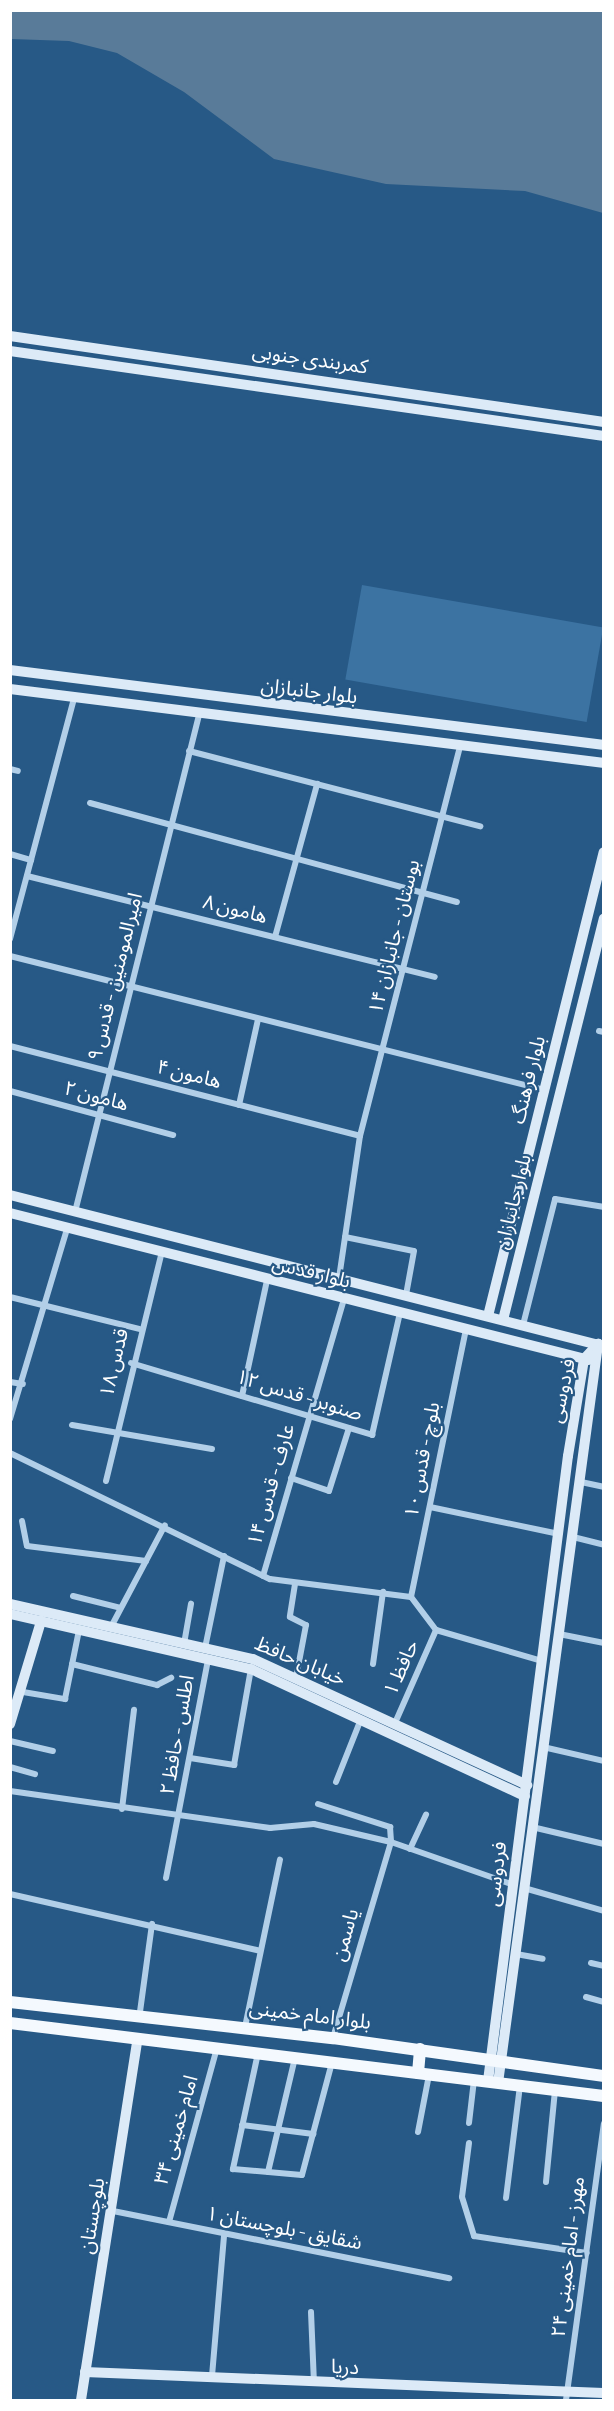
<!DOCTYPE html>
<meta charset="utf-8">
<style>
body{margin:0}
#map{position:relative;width:614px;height:2411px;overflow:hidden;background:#275986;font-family:"Sofia Sans Condensed","Noto Sans Arabic",sans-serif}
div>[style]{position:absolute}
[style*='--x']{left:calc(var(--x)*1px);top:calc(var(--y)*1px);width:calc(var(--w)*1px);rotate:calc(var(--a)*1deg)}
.green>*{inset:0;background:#3c73a2;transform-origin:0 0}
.water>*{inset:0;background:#597b99}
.street>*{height:6px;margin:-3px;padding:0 3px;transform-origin:3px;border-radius:3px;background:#b2cfe8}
.secondary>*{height:10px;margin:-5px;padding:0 5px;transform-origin:5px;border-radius:5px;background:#dceaf7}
.primary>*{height:12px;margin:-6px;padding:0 6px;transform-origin:6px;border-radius:6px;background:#f4f9fe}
span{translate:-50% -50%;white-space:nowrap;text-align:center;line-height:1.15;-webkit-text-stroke:4.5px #275986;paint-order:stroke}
.street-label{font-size:20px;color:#fff}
.frame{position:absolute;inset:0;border:12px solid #fff;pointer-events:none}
</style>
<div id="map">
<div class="green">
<div style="left:362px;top:585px;width:245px;height:96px;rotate:10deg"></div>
</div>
<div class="water">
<div style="clip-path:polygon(11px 10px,603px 11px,603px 213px,525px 191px,386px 184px,274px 159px,184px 92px,117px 53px,69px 41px,11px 39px)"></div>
</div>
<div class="street">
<div style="--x:189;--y:751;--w:301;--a:14.5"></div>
<div style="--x:10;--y:769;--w:8;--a:14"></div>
<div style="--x:90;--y:803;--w:380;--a:15.1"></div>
<div style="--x:10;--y:854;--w:22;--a:16"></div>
<div style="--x:27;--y:876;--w:420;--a:13.9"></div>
<div style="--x:275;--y:937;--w:159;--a:-74.6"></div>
<div style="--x:10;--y:939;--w:249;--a:-75.1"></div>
<div style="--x:10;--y:956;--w:552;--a:14.06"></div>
<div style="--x:599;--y:1031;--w:5;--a:11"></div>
<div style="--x:10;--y:1046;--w:361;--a:14.4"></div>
<div style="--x:10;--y:1091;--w:169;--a:15.1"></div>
<div style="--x:239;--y:1105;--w:88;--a:-77.5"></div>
<div style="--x:75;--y:1212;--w:512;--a:-75.99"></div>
<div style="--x:345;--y:1237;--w:70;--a:11.5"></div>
<div style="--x:414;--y:1251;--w:45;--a:100.3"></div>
<div style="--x:339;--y:1278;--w:144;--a:-81.6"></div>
<div style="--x:360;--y:1136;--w:403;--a:-75.6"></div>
<div style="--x:10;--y:1297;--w:133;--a:13.9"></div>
<div style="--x:523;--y:1325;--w:130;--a:-75.7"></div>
<div style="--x:555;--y:1199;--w:50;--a:9.3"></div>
<div style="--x:131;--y:1363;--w:252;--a:16.6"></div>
<div style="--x:372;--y:1435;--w:125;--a:-77.1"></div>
<div style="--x:10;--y:1382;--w:13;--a:9"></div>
<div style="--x:242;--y:1396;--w:119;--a:-77.8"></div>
<div style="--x:10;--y:1419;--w:198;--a:-73.3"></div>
<div style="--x:72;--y:1425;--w:142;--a:9.7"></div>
<div style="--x:10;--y:1453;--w:289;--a:25.9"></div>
<div style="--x:270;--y:1579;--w:142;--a:7.3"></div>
<div style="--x:291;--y:1478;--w:40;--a:18.9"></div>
<div style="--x:329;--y:1491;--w:66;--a:-72.4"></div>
<div style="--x:106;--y:1481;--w:233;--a:-76.3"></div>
<div style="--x:581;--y:1482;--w:24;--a:12"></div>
<div style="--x:430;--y:1507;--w:132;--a:11.8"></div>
<div style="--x:22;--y:1521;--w:25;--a:79"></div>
<div style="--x:27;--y:1546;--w:120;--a:7.2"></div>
<div style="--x:573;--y:1537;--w:32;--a:14"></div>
<div style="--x:263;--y:1576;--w:289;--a:-73.7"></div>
<div style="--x:295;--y:1584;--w:33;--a:99"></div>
<div style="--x:290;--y:1617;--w:18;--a:27"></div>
<div style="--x:306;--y:1625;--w:54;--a:100.7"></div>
<div style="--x:73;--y:1596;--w:49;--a:14"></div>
<div style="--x:411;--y:1597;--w:274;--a:-78.4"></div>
<div style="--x:111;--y:1627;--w:115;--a:-62.1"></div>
<div style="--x:436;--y:1630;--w:110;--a:16.3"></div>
<div style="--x:559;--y:1634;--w:46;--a:11.3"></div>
<div style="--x:184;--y:1644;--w:41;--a:-80.1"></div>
<div style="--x:205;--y:1648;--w:94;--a:-78.3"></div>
<div style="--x:72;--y:1664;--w:88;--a:13.9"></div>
<div style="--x:157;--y:1685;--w:16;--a:-27"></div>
<div style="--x:373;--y:1664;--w:73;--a:-82.1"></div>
<div style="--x:23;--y:1692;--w:43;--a:9.5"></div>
<div style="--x:65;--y:1699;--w:70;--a:-78.5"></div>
<div style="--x:395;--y:1723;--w:102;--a:-66.2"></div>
<div style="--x:436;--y:1630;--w:41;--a:-127.1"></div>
<div style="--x:10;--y:1741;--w:44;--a:13.1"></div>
<div style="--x:543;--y:1747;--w:63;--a:12.9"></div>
<div style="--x:190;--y:1758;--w:45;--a:9"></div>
<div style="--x:234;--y:1765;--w:97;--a:-80"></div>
<div style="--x:10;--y:1767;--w:26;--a:16"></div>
<div style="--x:336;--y:1782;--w:68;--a:-68.4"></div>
<div style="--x:10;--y:1791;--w:263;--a:8.1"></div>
<div style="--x:270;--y:1828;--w:44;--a:-5.2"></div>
<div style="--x:314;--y:1824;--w:79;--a:13.2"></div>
<div style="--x:391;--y:1842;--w:130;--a:19.3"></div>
<div style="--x:318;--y:1804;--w:76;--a:17.7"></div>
<div style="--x:390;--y:1827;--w:15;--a:86"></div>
<div style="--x:391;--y:1842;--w:204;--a:106.5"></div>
<div style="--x:122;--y:1809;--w:100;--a:-83.1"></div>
<div style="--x:532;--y:1827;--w:74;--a:13.3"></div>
<div style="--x:410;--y:1849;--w:38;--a:-65"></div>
<div style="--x:166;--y:1878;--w:223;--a:-79.1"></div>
<div style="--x:524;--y:1888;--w:83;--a:16"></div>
<div style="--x:10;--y:1894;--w:256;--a:12.8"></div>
<div style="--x:516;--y:1954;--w:27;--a:10"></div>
<div style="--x:591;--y:1963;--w:13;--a:13"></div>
<div style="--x:586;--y:1997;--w:19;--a:16"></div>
<div style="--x:139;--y:2019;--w:96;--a:-82.2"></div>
<div style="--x:245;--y:2027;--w:171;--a:-78.2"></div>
<div style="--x:258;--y:2053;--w:119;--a:102.2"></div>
<div style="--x:233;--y:2169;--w:69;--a:5"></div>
<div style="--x:302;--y:2175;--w:117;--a:-75.1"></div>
<div style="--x:469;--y:2123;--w:43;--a:-83.4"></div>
<div style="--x:242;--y:2125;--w:72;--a:7.2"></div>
<div style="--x:418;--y:2132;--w:58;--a:-79.1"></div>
<div style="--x:469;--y:2143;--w:54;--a:97.4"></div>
<div style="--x:462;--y:2197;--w:41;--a:72.9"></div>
<div style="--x:474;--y:2236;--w:114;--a:8.6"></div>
<div style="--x:268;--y:2172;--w:117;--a:-76.7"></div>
<div style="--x:546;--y:2182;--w:92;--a:-84.4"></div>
<div style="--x:506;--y:2198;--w:114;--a:-82.9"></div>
<div style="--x:113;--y:2211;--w:343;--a:11.3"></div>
<div style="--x:169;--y:2222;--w:180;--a:-74.6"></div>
<div style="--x:311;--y:2312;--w:71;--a:87.6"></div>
<div style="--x:212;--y:2376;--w:142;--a:-85.1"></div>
<div style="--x:566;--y:2400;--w:279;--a:-82.2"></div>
</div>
<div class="secondary">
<div style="--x:10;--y:336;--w:600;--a:8.24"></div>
<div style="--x:10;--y:351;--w:600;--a:8.14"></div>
<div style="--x:10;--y:670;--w:599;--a:7.2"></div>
<div style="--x:10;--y:689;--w:599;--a:7.1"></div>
<div style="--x:10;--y:1195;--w:612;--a:14.29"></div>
<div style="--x:10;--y:1213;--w:597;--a:14.25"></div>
<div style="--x:488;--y:1316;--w:478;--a:-76"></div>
<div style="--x:503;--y:1320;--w:414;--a:-75.9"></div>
<div style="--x:10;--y:1604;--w:249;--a:12.8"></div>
<div style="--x:253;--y:1659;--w:302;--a:24.7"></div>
<div style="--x:10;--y:1614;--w:247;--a:12.9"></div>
<div style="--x:251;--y:1669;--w:302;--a:24.9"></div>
<div style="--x:10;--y:1724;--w:108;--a:-73.2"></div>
<div style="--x:488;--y:2081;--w:630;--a:-82.71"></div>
<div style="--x:568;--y:1456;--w:98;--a:-80.6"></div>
<div style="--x:584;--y:1359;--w:21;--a:-47"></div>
<div style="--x:498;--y:2083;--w:746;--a:-82.29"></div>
<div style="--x:85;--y:2372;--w:519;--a:2.32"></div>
<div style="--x:81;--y:2400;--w:366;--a:-81.1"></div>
</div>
<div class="primary">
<div style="--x:10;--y:2002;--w:325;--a:6.4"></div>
<div style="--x:333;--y:2038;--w:274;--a:8"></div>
<div style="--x:10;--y:2023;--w:598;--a:7.01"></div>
<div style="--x:418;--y:2073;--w:24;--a:-85"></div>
</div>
<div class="street-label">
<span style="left:310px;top:360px;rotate:8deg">کمربندی جنوبی</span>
<span style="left:309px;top:692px;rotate:7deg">بلوار جانبازان</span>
<span style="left:235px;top:910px;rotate:14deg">هامون ۸</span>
<span style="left:395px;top:937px;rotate:-76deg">بوستان - جانبازان ۱۴</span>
<span style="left:116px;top:977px;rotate:-76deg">امیرالمومنین - قدس ۹</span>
<span style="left:189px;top:1075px;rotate:14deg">هامون ۴</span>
<span style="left:529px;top:1080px;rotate:-76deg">بلوار فرهنگ</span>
<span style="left:96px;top:1097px;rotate:15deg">هامون ۲</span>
<span style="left:514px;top:1202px;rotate:-76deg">بلوار جانبازان</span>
<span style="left:311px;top:1273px;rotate:14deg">بلوار قدس</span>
<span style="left:115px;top:1363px;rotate:-77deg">قدس ۱۸</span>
<span style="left:563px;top:1391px;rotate:-78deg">فردوسی</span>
<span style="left:299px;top:1396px;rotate:17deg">صنوبر - قدس ۱۲</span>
<span style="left:423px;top:1460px;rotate:-79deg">بلوچ - قدس ۱۰</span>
<span style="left:272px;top:1485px;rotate:-74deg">عارف - قدس ۱۴</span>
<span style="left:300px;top:1662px;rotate:23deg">خیابان حافظ</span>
<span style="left:402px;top:1668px;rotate:-66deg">حافظ ۱</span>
<span style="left:178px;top:1735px;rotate:-80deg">اطلس - حافظ ۲</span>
<span style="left:497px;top:1874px;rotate:-83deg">فردوسی</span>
<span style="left:346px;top:1935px;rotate:-74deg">یاسمن</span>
<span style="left:310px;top:2016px;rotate:7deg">بلوار امام خمینی</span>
<span style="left:177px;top:2130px;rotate:-74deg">امام خمینی ۳۴</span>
<span style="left:93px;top:2216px;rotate:-81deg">بلوچستان</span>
<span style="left:284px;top:2229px;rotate:11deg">شقایق - بلوچستان ۱</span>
<span style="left:569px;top:2257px;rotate:-83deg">مهرز - امام خمینی ۲۴</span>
<span style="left:345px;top:2368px;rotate:2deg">دریا</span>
</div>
<div class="frame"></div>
</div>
